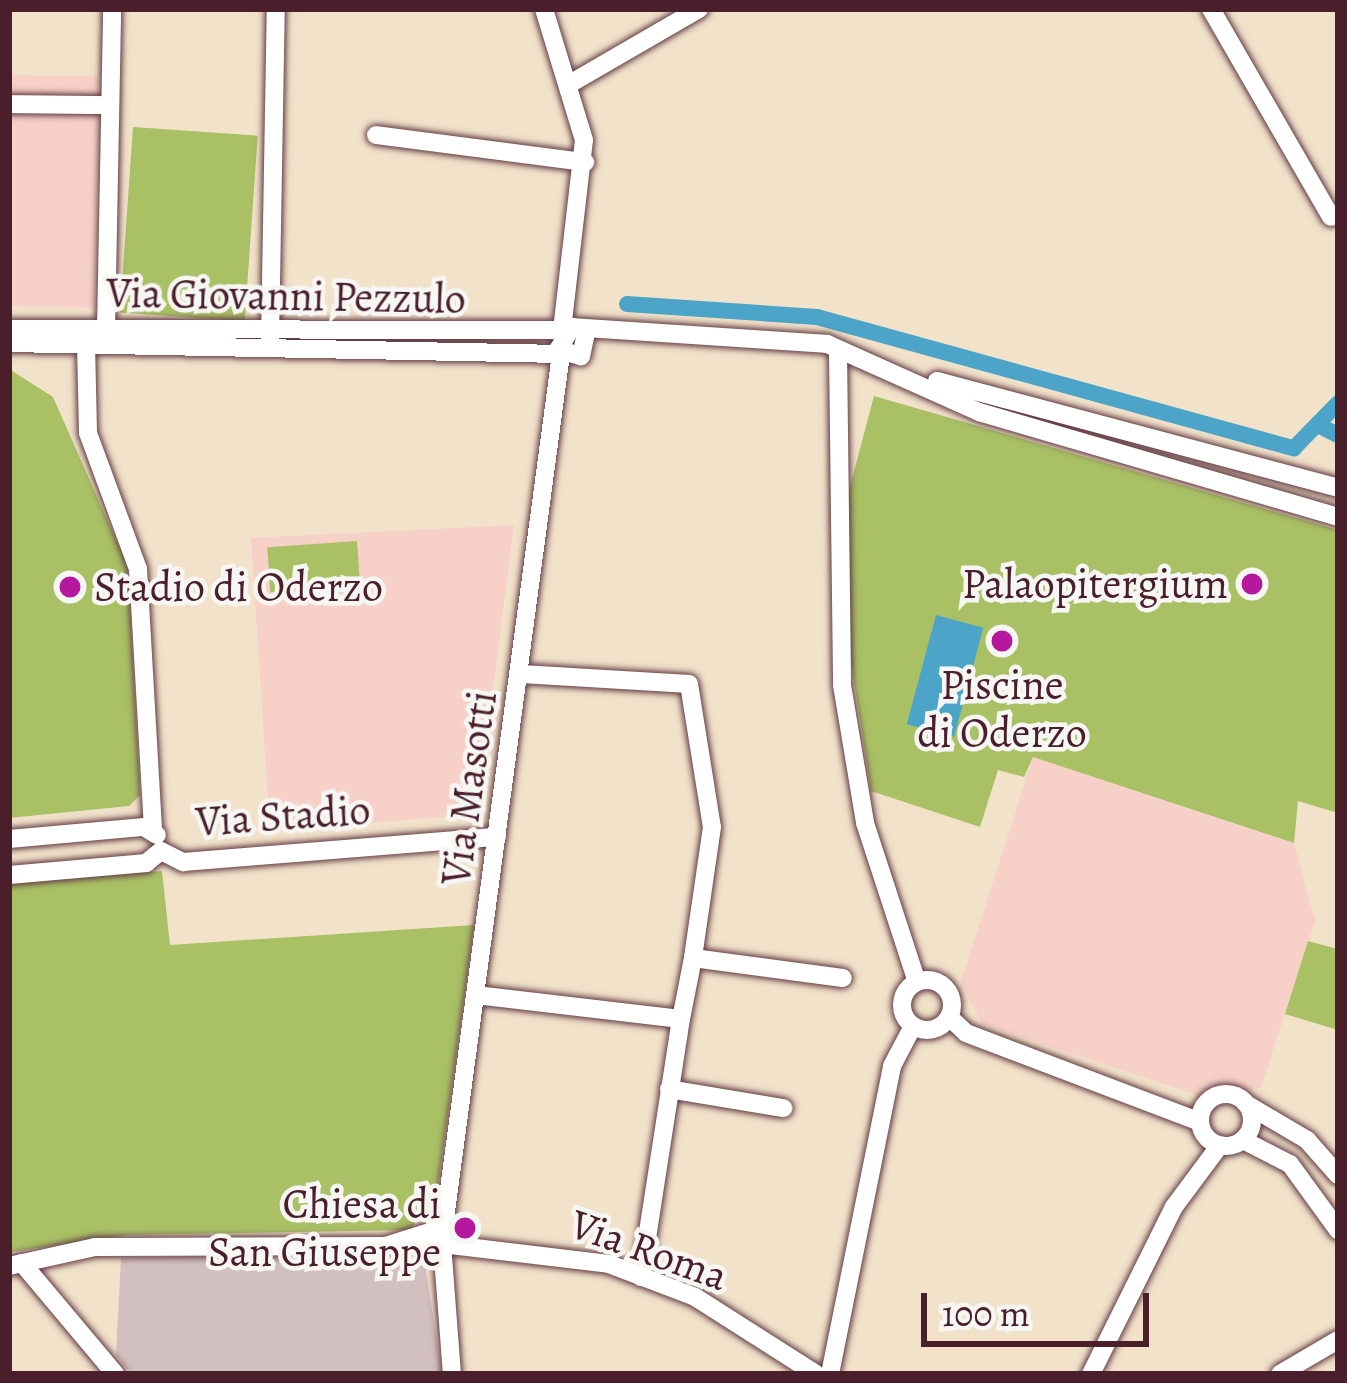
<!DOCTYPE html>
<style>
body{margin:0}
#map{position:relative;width:1347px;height:1383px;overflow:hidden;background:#f2e2ca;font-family:Alegreya,serif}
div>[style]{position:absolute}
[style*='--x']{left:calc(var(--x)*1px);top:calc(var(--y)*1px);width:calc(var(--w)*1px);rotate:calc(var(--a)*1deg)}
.built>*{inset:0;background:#f7d1c8;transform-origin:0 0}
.industrial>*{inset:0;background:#d2bfc0}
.green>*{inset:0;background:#a9c065;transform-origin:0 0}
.water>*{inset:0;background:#4ca5c9;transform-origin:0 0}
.canal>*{height:16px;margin:-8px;padding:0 8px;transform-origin:8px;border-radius:8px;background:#4ca5c9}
.roads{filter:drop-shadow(0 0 3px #633c43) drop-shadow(0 0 3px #633c43)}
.minor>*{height:18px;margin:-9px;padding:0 9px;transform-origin:9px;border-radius:9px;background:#fff}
.minor>.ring{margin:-9px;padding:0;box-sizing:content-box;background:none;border:18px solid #fff;border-radius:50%}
.dots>*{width:33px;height:33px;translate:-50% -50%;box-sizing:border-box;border:6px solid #f6f6f2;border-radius:50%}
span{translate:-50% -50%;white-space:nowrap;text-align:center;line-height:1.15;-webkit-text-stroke:9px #f6f6f2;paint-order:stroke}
.street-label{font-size:42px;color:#4a1f2b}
.poi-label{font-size:42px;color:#4a1f2b}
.right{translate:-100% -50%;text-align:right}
.left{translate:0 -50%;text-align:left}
.frame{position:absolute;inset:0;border:12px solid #4a1f2b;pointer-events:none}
.scale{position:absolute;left:921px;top:1293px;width:228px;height:54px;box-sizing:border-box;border:6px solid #4a1f2b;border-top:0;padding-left:15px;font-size:36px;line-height:42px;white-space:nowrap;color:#4a1f2b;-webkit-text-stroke:9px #f6f6f2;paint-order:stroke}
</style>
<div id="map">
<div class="built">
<div style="left:9px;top:75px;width:89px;height:231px;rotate:1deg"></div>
<div style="clip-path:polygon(514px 525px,477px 814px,270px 831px,251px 538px)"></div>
<div style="clip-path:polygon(1033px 757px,1294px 843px,1315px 921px,1261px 1088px,1197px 1095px,982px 1024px,961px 982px)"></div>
</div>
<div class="industrial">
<div style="clip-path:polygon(286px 1255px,425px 1264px,442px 1374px,131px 1374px,116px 1355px,121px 1258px)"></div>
</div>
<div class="green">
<div style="left:133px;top:127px;width:125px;height:186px;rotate:4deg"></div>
<div style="clip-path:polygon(9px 369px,53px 397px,128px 567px,140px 795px,129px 806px,9px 818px)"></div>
<div style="clip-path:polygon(874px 396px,1338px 530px,1338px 813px,1298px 801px,1294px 843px,1033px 757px,1024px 777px,998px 770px,980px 827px,871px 791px,844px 616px,848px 494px)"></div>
<div style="left:357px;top:541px;width:45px;height:90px;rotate:86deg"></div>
<div style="clip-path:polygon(162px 871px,170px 945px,474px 925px,437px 1192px,410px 1230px,128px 1235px,9px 1252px,9px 883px)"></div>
<div style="clip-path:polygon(1308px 941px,1338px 949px,1338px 1030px,1285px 1014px)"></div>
</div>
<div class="water">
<div style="left:936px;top:615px;width:49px;height:113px;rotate:15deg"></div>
</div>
<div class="canal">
<div style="--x:627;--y:304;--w:190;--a:3.9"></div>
<div style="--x:817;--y:317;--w:495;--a:15.4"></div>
<div style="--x:1294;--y:448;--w:63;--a:-45.6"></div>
<div style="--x:1320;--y:426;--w:20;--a:27"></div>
</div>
<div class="roads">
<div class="minor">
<div style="--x:1211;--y:9;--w:240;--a:60"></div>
<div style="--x:573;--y:82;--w:146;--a:-30.1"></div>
<div style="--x:9;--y:104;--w:100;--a:0.6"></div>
<div style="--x:376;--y:135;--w:211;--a:7.4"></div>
<div style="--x:9;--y:329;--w:553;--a:0.1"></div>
<div style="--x:562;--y:330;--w:191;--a:-83.4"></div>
<div style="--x:584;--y:140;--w:137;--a:-107"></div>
<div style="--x:106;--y:330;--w:321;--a:-88.9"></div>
<div style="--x:586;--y:333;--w:24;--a:102"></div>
<div style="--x:581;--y:356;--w:24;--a:-165"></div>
<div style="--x:558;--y:350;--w:27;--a:-59"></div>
<div style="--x:572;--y:327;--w:256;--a:3.8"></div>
<div style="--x:827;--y:344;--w:167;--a:24.1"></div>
<div style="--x:979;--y:412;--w:374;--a:16.3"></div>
<div style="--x:270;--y:340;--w:331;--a:-89"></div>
<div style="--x:9;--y:343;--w:552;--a:1.14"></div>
<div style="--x:561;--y:354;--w:895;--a:97.64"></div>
<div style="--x:86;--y:344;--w:89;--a:88.7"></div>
<div style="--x:88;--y:433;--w:145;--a:69.8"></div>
<div style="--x:138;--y:569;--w:261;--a:86.7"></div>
<div style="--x:838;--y:351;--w:334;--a:89.3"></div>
<div style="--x:842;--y:685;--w:140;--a:80.5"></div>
<div style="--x:865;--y:823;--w:167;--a:71.9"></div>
<div style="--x:937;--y:381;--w:415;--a:14.9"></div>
<div style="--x:522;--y:674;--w:167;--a:3.4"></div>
<div style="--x:689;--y:684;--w:145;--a:80.9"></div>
<div style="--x:712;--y:827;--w:132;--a:98.3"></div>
<div style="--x:9;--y:839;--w:136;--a:-5.1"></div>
<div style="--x:144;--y:827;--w:15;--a:32"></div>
<div style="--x:161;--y:851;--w:25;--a:27"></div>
<div style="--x:183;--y:862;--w:315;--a:-4.6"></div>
<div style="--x:9;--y:875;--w:138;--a:-5"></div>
<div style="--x:146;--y:863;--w:19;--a:-39"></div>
<div class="ring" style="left:902px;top:980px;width:32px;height:32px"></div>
<div style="--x:476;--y:995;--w:206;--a:6.7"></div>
<div style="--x:681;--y:1019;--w:62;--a:-78.9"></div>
<div style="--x:693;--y:958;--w:151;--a:7.6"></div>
<div style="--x:949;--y:1017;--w:23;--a:43"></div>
<div style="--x:966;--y:1033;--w:250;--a:20.8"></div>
<div style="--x:669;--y:1089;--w:116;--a:9.5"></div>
<div class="ring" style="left:1200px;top:1094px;width:34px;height:34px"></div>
<div style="--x:1246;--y:1104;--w:71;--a:30.5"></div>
<div style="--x:1307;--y:1140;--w:47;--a:48.5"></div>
<div style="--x:1243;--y:1140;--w:53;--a:27.1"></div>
<div style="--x:1290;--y:1164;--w:82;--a:54"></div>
<div style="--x:22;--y:1263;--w:145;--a:50"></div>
<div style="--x:9;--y:1266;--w:88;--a:-12.5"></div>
<div style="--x:95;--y:1247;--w:290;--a:-0.2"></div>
<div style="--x:385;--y:1246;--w:50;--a:-17.4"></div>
<div style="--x:433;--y:1231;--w:19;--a:69"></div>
<div style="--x:440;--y:1249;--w:15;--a:172"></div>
<div style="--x:425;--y:1251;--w:16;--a:-97"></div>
<div style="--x:641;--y:1277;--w:261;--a:-81.2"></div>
<div style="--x:452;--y:1374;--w:130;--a:-94.4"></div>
<div style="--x:442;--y:1244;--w:168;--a:6.8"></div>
<div style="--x:609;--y:1264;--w:92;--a:21"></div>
<div style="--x:695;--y:1297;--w:143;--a:32.5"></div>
<div style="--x:830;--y:1374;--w:314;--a:-78.6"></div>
<div style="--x:892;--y:1066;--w:45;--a:-62.3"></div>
<div style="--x:1091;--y:1374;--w:186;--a:-63.6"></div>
<div style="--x:1174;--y:1207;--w:77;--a:-53.4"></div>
<div style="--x:1280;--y:1374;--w:67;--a:-30.4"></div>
</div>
</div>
<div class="dots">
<div style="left:1252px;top:584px;background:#b5179e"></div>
<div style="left:70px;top:587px;background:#b5179e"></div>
<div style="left:1002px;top:641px;background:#b5179e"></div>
<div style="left:465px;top:1228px;background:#b5179e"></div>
</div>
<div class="street-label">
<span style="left:286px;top:296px;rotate:1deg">Via Giovanni Pezzulo</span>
<span style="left:469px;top:788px;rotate:-82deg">Via Masotti</span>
<span style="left:283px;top:816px;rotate:-4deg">Via Stadio</span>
<span style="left:649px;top:1250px;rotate:20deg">Via Roma</span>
</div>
<div class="poi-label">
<span class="right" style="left:1228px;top:584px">Palaopitergium</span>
<span class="left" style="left:94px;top:587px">Stadio di Oderzo</span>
<span style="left:1002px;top:709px">Piscine<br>di Oderzo</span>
<span class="right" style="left:441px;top:1228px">Chiesa di<br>San Giuseppe</span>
</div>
<div class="frame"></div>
<div class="scale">100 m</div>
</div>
